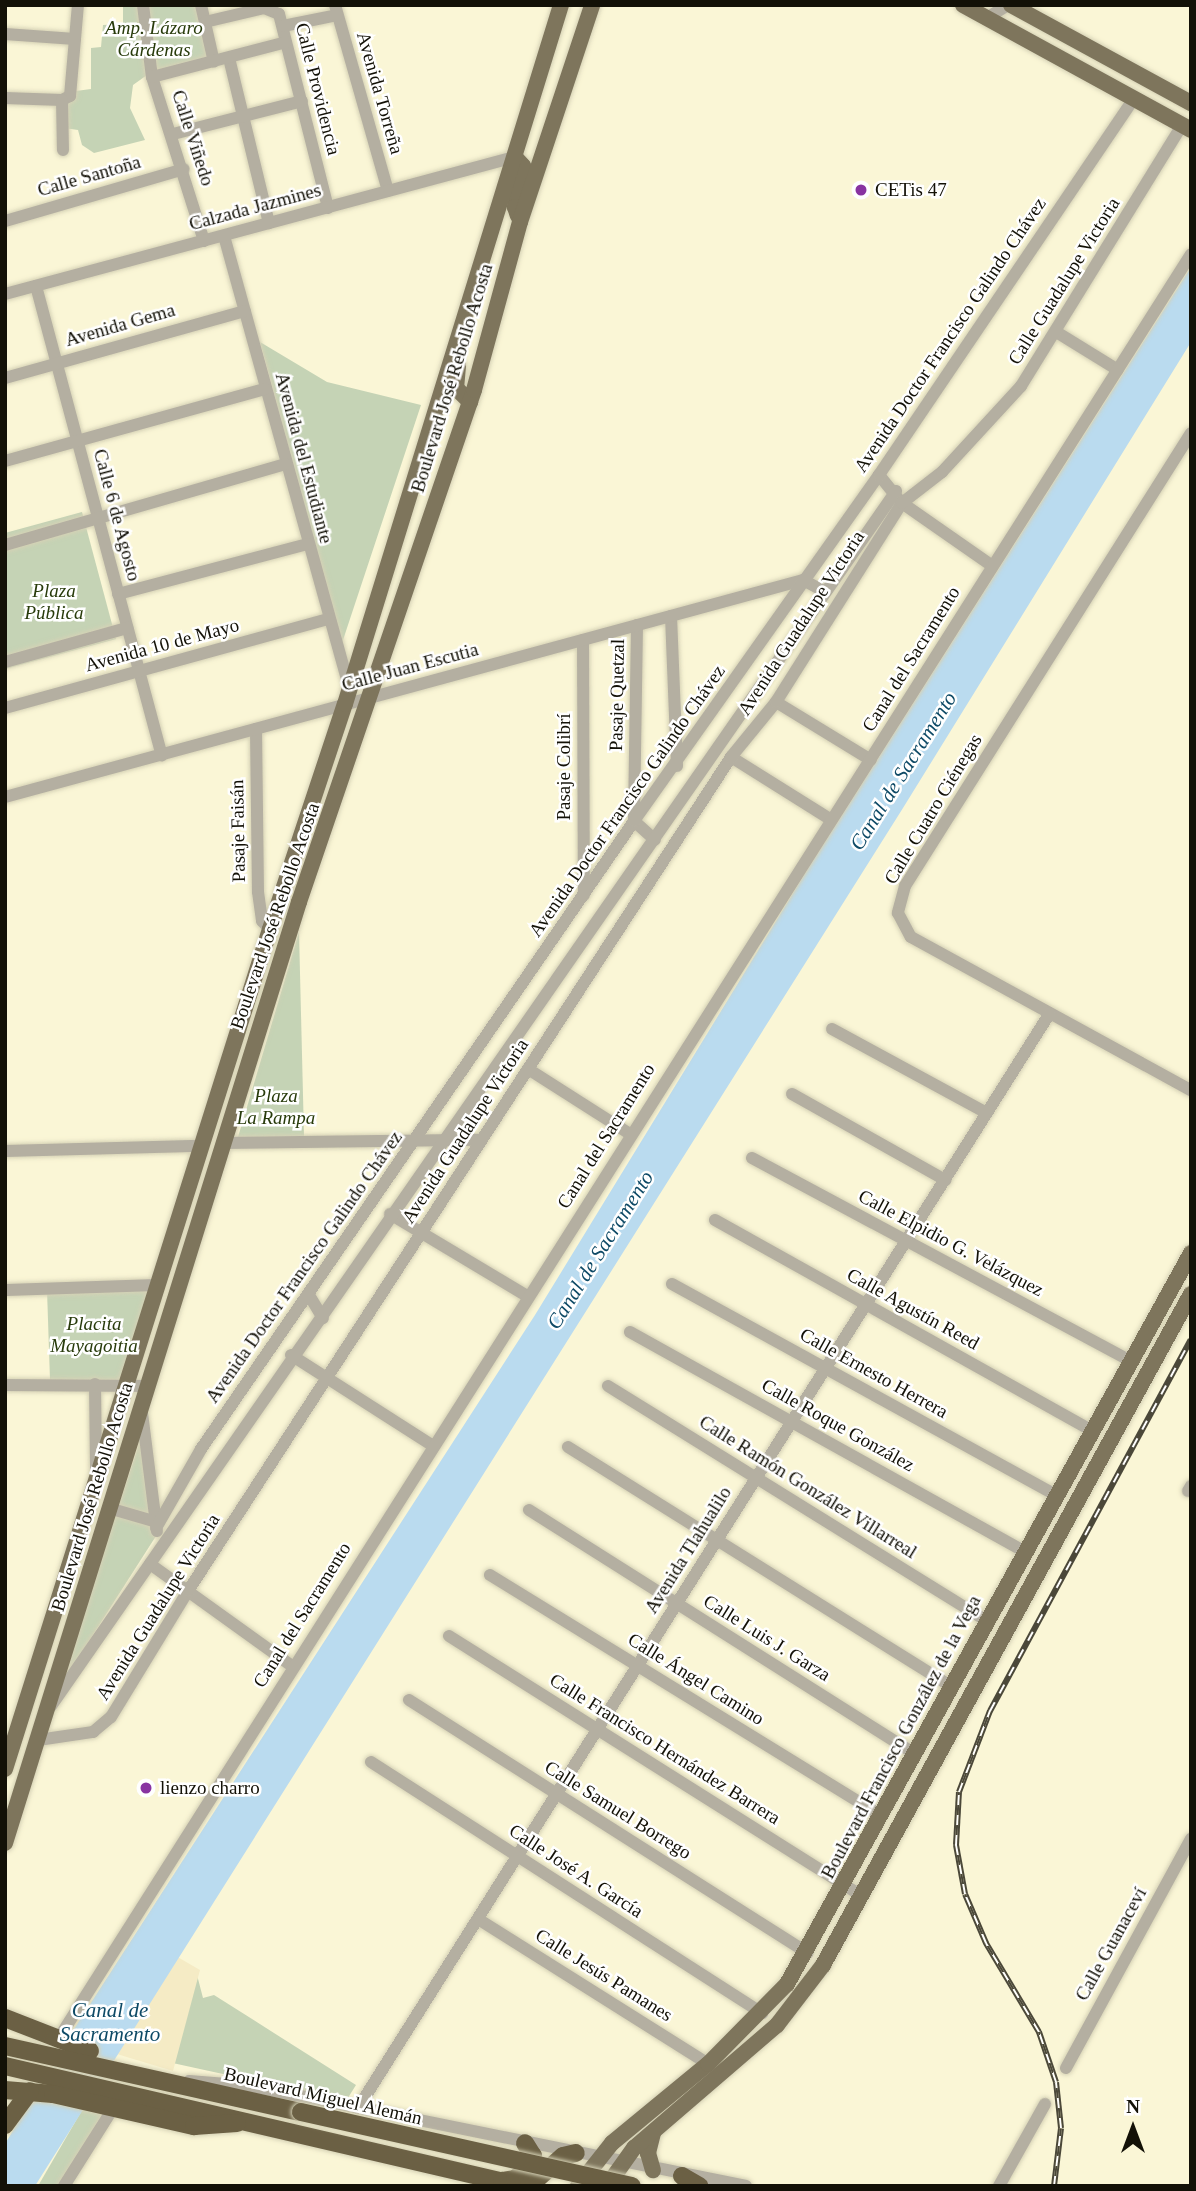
<!DOCTYPE html>
<meta charset="utf-8">
<style>
body{margin:0}
#map{position:relative;width:1196px;height:2191px;overflow:hidden;background:#faf6d6;font-family:"Times New Roman",serif}
div>[style]{position:absolute}
[style*='--x']{left:calc(var(--x)*1px);top:calc(var(--y)*1px);width:calc(var(--w)*1px);rotate:calc(var(--a)*1deg)}
.green>*{inset:0;background:#c5d3b5}
.sand>*{inset:0;background:#f5ebc5}
.water>*{inset:0;background:#badbef}
.roads{filter:drop-shadow(0 0 2px #d5d1b5) drop-shadow(0 0 2px #d5d1b5)}
.minor>*{height:12px;margin:-6px;padding:0 6px;transform-origin:6px;border-radius:6px;background:#b4afa1}
.major>*{height:16px;margin:-8px;padding:0 8px;transform-origin:8px;border-radius:8px;background:#7e755c}
.highway>*{height:18px;margin:-9px;padding:0 9px;transform-origin:9px;border-radius:9px;background:#6b6044}
.rail>*{height:6px;margin-top:-3px;transform-origin:0;background:repeating-linear-gradient(90deg,#fff 0 10px,#4b4839 0 20px);box-sizing:border-box;border-block:2px solid #4b4839}
.bridges{filter:drop-shadow(0 0 2px #d5d1b5) drop-shadow(0 0 2px #d5d1b5)}
.highway-bridge>*{height:18px;margin:-9px;padding:0 9px;transform-origin:9px;border-radius:9px;background:#6b6044}
.dots>*{width:19px;height:19px;translate:-50% -50%;box-sizing:border-box;border:4px solid #fff;border-radius:50%}
span{translate:-50% -50%;white-space:nowrap;text-align:center;line-height:1.15;-webkit-text-stroke:5px #fff;paint-order:stroke}
.park-label{font-size:19px;color:#283b0b;font-style:italic}
.street-label{font-size:19px;color:#131107}
.poi-label{font-size:19px;color:#131107}
.left{translate:0 -50%;text-align:left}
.water-label{font-size:21px;color:#0e4a66;font-style:italic}
.frame{position:absolute;inset:0;border:7px solid #131107;pointer-events:none}
.north{position:absolute;left:1098px;top:2093px;width:70px;height:70px;-webkit-text-stroke:5px #fff;paint-order:stroke;rotate:0deg;font-size:19px;font-weight:700;line-height:28px;text-align:center;color:#131107}
.north::after{content:'';display:block;margin:auto;width:24px;height:32px;background:#131107;clip-path:polygon(50% 0,100% 100%,50% 72%,0 100%)}
</style>
<div id="map">
<div class="green">
<div style="clip-path:polygon(123px 5px,198px 5px,210px 59px,147px 75px,133px 85px,130px 108px,145px 140px,94px 153px,82px 145px,78px 130px,64px 128px,67px 103px,76px 91px,91px 89px,91px 48px,101px 47px,103px 25px,123px 24px)"></div>
<div style="clip-path:polygon(260px 342px,327px 382px,421px 405px,342px 643px)"></div>
<div style="clip-path:polygon(82px 512px,116px 639px,5px 669px,5px 533px)"></div>
<div style="clip-path:polygon(299px 932px,304px 1136px,238px 1137px)"></div>
<div style="clip-path:polygon(156px 1288px,126px 1380px,50px 1380px,47px 1290px)"></div>
<div style="clip-path:polygon(142px 1435px,149px 1514px,156px 1536px,59px 1688px)"></div>
<div style="clip-path:polygon(197px 1975px,203px 1998px,214px 1995px,356px 2085px,346px 2101px,136px 2055px)"></div>
<div style="clip-path:polygon(85px 2105px,104px 2111px,59px 2186px,38px 2186px)"></div>
</div>
<div class="sand">
<div style="clip-path:polygon(169px 1952px,200px 1970px,173px 2071px,64px 2038px,86px 2004px)"></div>
</div>
<div class="water">
<div style="clip-path:polygon(1191px 267px,1191px 342px,903px 808px,35px 2186px,5px 2186px,5px 2144px,72px 2032px,535px 1315px,806px 872px)"></div>
</div>
<div class="roads">
<div class="minor">
<div style="--x:143;--y:5;--w:73;--a:82.9"></div>
<div style="--x:152;--y:77;--w:172;--a:72.4"></div>
<div style="--x:201;--y:5;--w:58;--a:77.2"></div>
<div style="--x:335;--y:5;--w:193;--a:74.1"></div>
<div style="--x:987;--y:18;--w:25;--a:-32"></div>
<div style="--x:205;--y:22;--w:61;--a:-13.3"></div>
<div style="--x:264;--y:8;--w:16;--a:22"></div>
<div style="--x:279;--y:14;--w:200;--a:75.8"></div>
<div style="--x:283;--y:26;--w:55;--a:-11.5"></div>
<div style="--x:5;--y:34;--w:70;--a:4.1"></div>
<div style="--x:229;--y:58;--w:170;--a:76.4"></div>
<div style="--x:152;--y:77;--w:138;--a:-14.6"></div>
<div style="--x:5;--y:98;--w:57;--a:2"></div>
<div style="--x:62;--y:100;--w:9;--a:-27"></div>
<div style="--x:70;--y:96;--w:91;--a:-85"></div>
<div style="--x:62;--y:100;--w:50;--a:88.9"></div>
<div style="--x:173;--y:134;--w:133;--a:-14.3"></div>
<div style="--x:5;--y:221;--w:186;--a:-16.2"></div>
<div style="--x:224;--y:236;--w:470;--a:74.5"></div>
<div style="--x:36;--y:286;--w:486;--a:75"></div>
<div style="--x:5;--y:294;--w:528;--a:-15.04"></div>
<div style="--x:1058;--y:333;--w:70;--a:31.7"></div>
<div style="--x:5;--y:378;--w:249;--a:-15.6"></div>
<div style="--x:1191;--y:433;--w:536;--a:122.27"></div>
<div style="--x:905;--y:886;--w:28;--a:105"></div>
<div style="--x:898;--y:913;--w:27;--a:62"></div>
<div style="--x:911;--y:937;--w:319;--a:28.7"></div>
<div style="--x:5;--y:461;--w:270;--a:-15.5"></div>
<div style="--x:879;--y:475;--w:36;--a:51"></div>
<div style="--x:902;--y:503;--w:108;--a:34.9"></div>
<div style="--x:5;--y:545;--w:292;--a:-16.1"></div>
<div style="--x:118;--y:594;--w:196;--a:-14.8"></div>
<div style="--x:671;--y:616;--w:150;--a:87.7"></div>
<div style="--x:637;--y:625;--w:196;--a:90.9"></div>
<div style="--x:634;--y:821;--w:28;--a:42"></div>
<div style="--x:583;--y:640;--w:255;--a:89.8"></div>
<div style="--x:5;--y:662;--w:127;--a:-15.6"></div>
<div style="--x:776;--y:702;--w:111;--a:31.4"></div>
<div style="--x:5;--y:708;--w:336;--a:-15.4"></div>
<div style="--x:256;--y:729;--w:163;--a:89.3"></div>
<div style="--x:258;--y:892;--w:29;--a:82"></div>
<div style="--x:262;--y:921;--w:11;--a:45"></div>
<div style="--x:731;--y:757;--w:117;--a:32.1"></div>
<div style="--x:5;--y:797;--w:827;--a:-15.21"></div>
<div style="--x:803;--y:580;--w:24;--a:28"></div>
<div style="--x:832;--y:1029;--w:176;--a:28.5"></div>
<div style="--x:528;--y:1069;--w:121;--a:32.5"></div>
<div style="--x:792;--y:1094;--w:176;--a:29.3"></div>
<div style="--x:222;--y:1143;--w:258;--a:-0.7"></div>
<div style="--x:5;--y:1151;--w:196;--a:-1.5"></div>
<div style="--x:752;--y:1158;--w:431;--a:28.2"></div>
<div style="--x:390;--y:1214;--w:160;--a:30.9"></div>
<div style="--x:715;--y:1220;--w:433;--a:29.2"></div>
<div style="--x:672;--y:1284;--w:440;--a:28.8"></div>
<div style="--x:5;--y:1290;--w:153;--a:-1.9"></div>
<div style="--x:309;--y:1295;--w:27;--a:59"></div>
<div style="--x:630;--y:1332;--w:453;--a:29.1"></div>
<div style="--x:291;--y:1355;--w:167;--a:32.6"></div>
<div style="--x:95;--y:1384;--w:87;--a:89.3"></div>
<div style="--x:5;--y:1385;--w:143;--a:0.4"></div>
<div style="--x:608;--y:1386;--w:446;--a:31.8"></div>
<div style="--x:142;--y:1413;--w:119;--a:82.8"></div>
<div style="--x:568;--y:1447;--w:451;--a:32"></div>
<div style="--x:1188;--y:1491;--w:6;--a:-59"></div>
<div style="--x:112;--y:1509;--w:43;--a:16.3"></div>
<div style="--x:529;--y:1510;--w:455;--a:32.3"></div>
<div style="--x:156;--y:1528;--w:91;--a:-60.3"></div>
<div style="--x:201;--y:1449;--w:763;--a:-55.41"></div>
<div style="--x:634;--y:821;--w:424;--a:-54.7"></div>
<div style="--x:879;--y:475;--w:454;--a:-55.9"></div>
<div style="--x:150;--y:1564;--w:175;--a:35.7"></div>
<div style="--x:490;--y:1575;--w:459;--a:31.6"></div>
<div style="--x:449;--y:1636;--w:487;--a:32.2"></div>
<div style="--x:409;--y:1700;--w:472;--a:32.4"></div>
<div style="--x:51;--y:1706;--w:1480;--a:-55.18"></div>
<div style="--x:38;--y:1740;--w:56;--a:-8.3"></div>
<div style="--x:93;--y:1732;--w:23;--a:-40"></div>
<div style="--x:111;--y:1717;--w:148;--a:-58.6"></div>
<div style="--x:188;--y:1591;--w:995;--a:-56.93"></div>
<div style="--x:731;--y:757;--w:71;--a:-50.7"></div>
<div style="--x:776;--y:702;--w:236;--a:-57.7"></div>
<div style="--x:902;--y:503;--w:51;--a:-37.8"></div>
<div style="--x:942;--y:472;--w:117;--a:-47.4"></div>
<div style="--x:1021;--y:386;--w:307;--a:-58.3"></div>
<div style="--x:371;--y:1762;--w:465;--a:32.7"></div>
<div style="--x:478;--y:1919;--w:272;--a:32.2"></div>
<div style="--x:57;--y:2041;--w:2116;--a:-57.6"></div>
<div style="--x:1066;--y:2068;--w:261;--a:-61.4"></div>
<div style="--x:189;--y:2081;--w:62;--a:4.6"></div>
<div style="--x:251;--y:2086;--w:505;--a:11.42"></div>
<div style="--x:358;--y:2108;--w:1295;--a:-57.71"></div>
<div style="--x:64;--y:2186;--w:93;--a:-57.7"></div>
<div style="--x:999;--y:2186;--w:94;--a:-60.7"></div>
</div>
<div class="major">
<div style="--x:963;--y:5;--w:260;--a:28.7"></div>
<div style="--x:1011;--y:5;--w:205;--a:28.6"></div>
<div style="--x:515;--y:157;--w:12;--a:48"></div>
<div style="--x:523;--y:166;--w:42;--a:101"></div>
<div style="--x:515;--y:207;--w:9;--a:72"></div>
<div style="--x:458;--y:366;--w:22;--a:95"></div>
<div style="--x:456;--y:388;--w:20;--a:45"></div>
<div style="--x:5;--y:1769;--w:881;--a:-72.49"></div>
<div style="--x:270;--y:929;--w:237;--a:-71.6"></div>
<div style="--x:345;--y:704;--w:732;--a:-72.83"></div>
<div style="--x:5;--y:1843;--w:986;--a:-72.65"></div>
<div style="--x:299;--y:902;--w:541;--a:-71.13"></div>
<div style="--x:474;--y:390;--w:174;--a:-74.7"></div>
<div style="--x:520;--y:222;--w:229;--a:-71.6"></div>
<div style="--x:653;--y:2133;--w:21;--a:104"></div>
<div style="--x:648;--y:2153;--w:18;--a:74"></div>
<div style="--x:578;--y:2186;--w:55;--a:-51.7"></div>
<div style="--x:612;--y:2143;--w:124;--a:-39.5"></div>
<div style="--x:708;--y:2064;--w:112;--a:-45.4"></div>
<div style="--x:787;--y:1984;--w:835;--a:-61.07"></div>
<div style="--x:607;--y:2186;--w:47;--a:-54.6"></div>
<div style="--x:634;--y:2148;--w:189;--a:-40.7"></div>
<div style="--x:777;--y:2025;--w:76;--a:-52.5"></div>
<div style="--x:823;--y:1965;--w:765;--a:-61.26"></div>
</div>
<div class="highway">
<div style="--x:5;--y:2018;--w:91;--a:21.2"></div>
<div style="--x:5;--y:2046;--w:303;--a:12.6"></div>
<div style="--x:5;--y:2066;--w:530;--a:13.09"></div>
<div style="--x:5;--y:2090;--w:48;--a:4.8"></div>
<div style="--x:53;--y:2094;--w:145;--a:12.8"></div>
<div style="--x:194;--y:2126;--w:43;--a:-4"></div>
<div style="--x:5;--y:2125;--w:42;--a:-53.7"></div>
<div style="--x:682;--y:2176;--w:20;--a:30"></div>
<div style="--x:502;--y:2181;--w:13;--a:-9"></div>
<div style="--x:515;--y:2179;--w:18;--a:-41"></div>
<div style="--x:529;--y:2167;--w:12;--a:-70"></div>
<div style="--x:533;--y:2156;--w:15;--a:-122"></div>
<div style="--x:529;--y:2186;--w:45;--a:-41.4"></div>
<div style="--x:563;--y:2156;--w:13;--a:-13"></div>
</div>
</div>
<div class="rail">
<div style="--x:1054;--y:2186;--w:58;--a:-83.1"></div>
<div style="--x:1061;--y:2128;--w:46;--a:-96.2"></div>
<div style="--x:1056;--y:2082;--w:53;--a:-108.8"></div>
<div style="--x:1039;--y:2032;--w:104;--a:-120.8"></div>
<div style="--x:986;--y:1943;--w:53;--a:-113.2"></div>
<div style="--x:965;--y:1894;--w:50;--a:-100.4"></div>
<div style="--x:956;--y:1845;--w:53;--a:-86.8"></div>
<div style="--x:959;--y:1792;--w:87;--a:-69.1"></div>
<div style="--x:990;--y:1711;--w:422;--a:-61.6"></div>
</div>
<div class="bridges">
<div class="highway-bridge">
<div style="--x:301;--y:2112;--w:339;--a:12.6"></div>
</div>
</div>
<div class="dots">
<div style="left:861px;top:190px;background:#8833a1"></div>
<div style="left:146px;top:1788px;background:#8833a1"></div>
</div>
<div class="park-label">
<span style="left:154px;top:39px">Amp. Lázaro<br>Cárdenas</span>
<span style="left:54px;top:602px">Plaza<br>Pública</span>
<span style="left:276px;top:1107px">Plaza<br>La Rampa</span>
<span style="left:94px;top:1335px">Placita<br>Mayagoitia</span>
</div>
<div class="street-label">
<span style="left:318px;top:89px;rotate:76deg">Calle Providencia</span>
<span style="left:380px;top:93px;rotate:74deg">Avenida Torreña</span>
<span style="left:193px;top:138px;rotate:72deg">Calle Viñedo</span>
<span style="left:89px;top:176px;rotate:-16deg">Calle Santoña</span>
<span style="left:255px;top:207px;rotate:-15deg">Calzada Jazmines</span>
<span style="left:1064px;top:281px;rotate:-58deg">Calle Guadalupe Victoria</span>
<span style="left:120px;top:325px;rotate:-16deg">Avenida Gema</span>
<span style="left:950px;top:335px;rotate:-56deg">Avenida Doctor Francisco Galindo Chávez</span>
<span style="left:452px;top:378px;rotate:-73deg">Boulevard José Rebollo Acosta</span>
<span style="left:304px;top:458px;rotate:75deg">Avenida del Estudiante</span>
<span style="left:117px;top:515px;rotate:75deg">Calle 6 de Agosto</span>
<span style="left:801px;top:623px;rotate:-57deg">Avenida Guadalupe Victoria</span>
<span style="left:162px;top:645px;rotate:-15deg">Avenida 10 de Mayo</span>
<span style="left:911px;top:659px;rotate:-58deg">Canal del Sacramento</span>
<span style="left:410px;top:667px;rotate:-15deg">Calle Juan Escutia</span>
<span style="left:617px;top:695px;rotate:-89deg">Pasaje Quetzal</span>
<span style="left:564px;top:767px;rotate:-90deg">Pasaje Colibrí</span>
<span style="left:627px;top:801px;rotate:-55deg">Avenida Doctor Francisco Galindo Chávez</span>
<span style="left:933px;top:809px;rotate:-59deg">Calle Cuatro Ciénegas</span>
<span style="left:238px;top:831px;rotate:-91deg">Pasaje Faisán</span>
<span style="left:275px;top:916px;rotate:-71deg">Boulevard José Rebollo Acosta</span>
<span style="left:465px;top:1131px;rotate:-57deg">Avenida Guadalupe Victoria</span>
<span style="left:606px;top:1136px;rotate:-58deg">Canal del Sacramento</span>
<span style="left:951px;top:1243px;rotate:28deg">Calle Elpidio G. Velázquez</span>
<span style="left:304px;top:1267px;rotate:-55deg">Avenida Doctor Francisco Galindo Chávez</span>
<span style="left:913px;top:1309px;rotate:29deg">Calle Agustín Reed</span>
<span style="left:874px;top:1373px;rotate:29deg">Calle Ernesto Herrera</span>
<span style="left:838px;top:1425px;rotate:29deg">Calle Roque González</span>
<span style="left:808px;top:1487px;rotate:32deg">Calle Ramón González Villarreal</span>
<span style="left:92px;top:1497px;rotate:-73deg">Boulevard José Rebollo Acosta</span>
<span style="left:688px;top:1550px;rotate:-58deg">Avenida Tlahualilo</span>
<span style="left:158px;top:1607px;rotate:-58deg">Avenida Guadalupe Victoria</span>
<span style="left:302px;top:1615px;rotate:-58deg">Canal del Sacramento</span>
<span style="left:767px;top:1638px;rotate:32deg">Calle Luis J. Garza</span>
<span style="left:696px;top:1679px;rotate:32deg">Calle Ángel Camino</span>
<span style="left:901px;top:1737px;rotate:-62deg">Boulevard Francisco González de la Vega</span>
<span style="left:665px;top:1749px;rotate:32deg">Calle Francisco Hernández Barrera</span>
<span style="left:618px;top:1810px;rotate:32deg">Calle Samuel Borrego</span>
<span style="left:576px;top:1871px;rotate:33deg">Calle José A. García</span>
<span style="left:1111px;top:1944px;rotate:-61deg">Calle Guanaceví</span>
<span style="left:604px;top:1975px;rotate:32deg">Calle Jesús Pamanes</span>
<span style="left:323px;top:2096px;rotate:13deg">Boulevard Miguel Alemán</span>
</div>
<div class="poi-label">
<span class="left" style="left:875px;top:190px">CETis 47</span>
<span class="left" style="left:160px;top:1788px">lienzo charro</span>
</div>
<div class="water-label">
<span style="left:903px;top:771px;rotate:-58deg">Canal de Sacramento</span>
<span style="left:600px;top:1250px;rotate:-58deg">Canal de Sacramento</span>
<span style="left:110px;top:2022px">Canal de<br>Sacramento</span>
</div>
<div class="frame"></div>
<div class="north">N</div>
</div>
